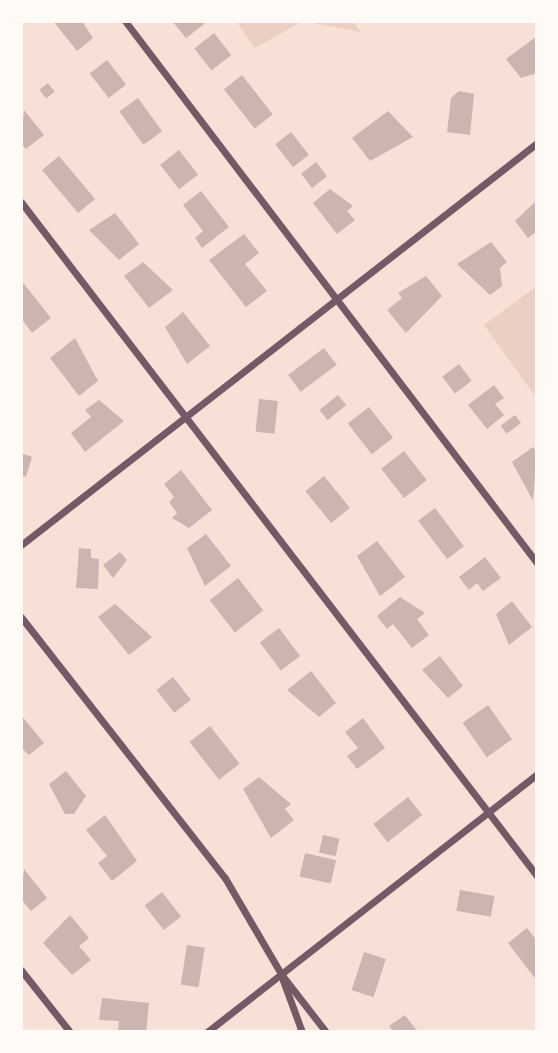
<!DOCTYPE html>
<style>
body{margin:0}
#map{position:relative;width:558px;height:1053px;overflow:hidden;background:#f7e1d7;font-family:Inter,sans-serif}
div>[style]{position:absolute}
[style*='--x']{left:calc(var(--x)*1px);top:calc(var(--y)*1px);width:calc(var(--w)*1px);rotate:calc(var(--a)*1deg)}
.green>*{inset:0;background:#ebcfc5}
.building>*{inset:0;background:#ccb4b1;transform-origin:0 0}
.minor>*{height:7px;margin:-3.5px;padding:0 3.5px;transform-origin:3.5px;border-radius:3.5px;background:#755966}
span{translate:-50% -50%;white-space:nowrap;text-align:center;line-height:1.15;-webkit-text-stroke:5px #fffaf5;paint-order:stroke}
.frame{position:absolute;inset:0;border:23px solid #fffaf5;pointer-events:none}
</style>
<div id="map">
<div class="green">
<div style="clip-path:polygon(236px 21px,352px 21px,361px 32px,303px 21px,255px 48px)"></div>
<div style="clip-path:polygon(537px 286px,537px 399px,484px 325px)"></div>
</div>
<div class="building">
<div style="clip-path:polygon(53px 21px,82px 21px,93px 38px,77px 51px)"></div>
<div style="clip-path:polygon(172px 21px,208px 21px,186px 38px)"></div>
<div style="left:214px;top:33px;width:28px;height:25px;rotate:52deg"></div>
<div style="clip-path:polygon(537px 36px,537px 73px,521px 78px,506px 59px)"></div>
<div style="left:107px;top:60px;width:31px;height:22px;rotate:52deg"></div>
<div style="left:242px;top:75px;width:50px;height:23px;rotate:52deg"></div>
<div style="left:48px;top:83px;width:11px;height:11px;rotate:52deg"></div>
<div style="clip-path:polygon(459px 91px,474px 94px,470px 135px,447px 132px,451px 98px)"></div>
<div style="left:138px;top:98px;width:41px;height:23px;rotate:54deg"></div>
<div style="clip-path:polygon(24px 110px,44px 135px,26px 149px,21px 143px)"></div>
<div style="clip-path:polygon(388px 111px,413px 137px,370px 161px,352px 138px)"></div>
<div style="left:291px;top:132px;width:29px;height:20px;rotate:52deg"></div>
<div style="left:179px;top:150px;width:31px;height:24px;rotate:52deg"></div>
<div style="left:59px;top:156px;width:56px;height:22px;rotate:50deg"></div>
<div style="left:316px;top:162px;width:18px;height:19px;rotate:52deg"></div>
<div style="clip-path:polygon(330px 189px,353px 206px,347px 211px,355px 220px,337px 234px,313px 203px)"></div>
<div style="clip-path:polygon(201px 191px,229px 227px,202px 248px,195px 238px,203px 231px,183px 205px)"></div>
<div style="clip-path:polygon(537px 200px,537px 231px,528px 238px,515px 221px)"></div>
<div style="clip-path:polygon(115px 213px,139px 244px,119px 260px,89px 230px)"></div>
<div style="clip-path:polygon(244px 234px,259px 253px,245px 264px,267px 291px,246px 307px,209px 260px)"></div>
<div style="clip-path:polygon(491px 242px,507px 262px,500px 268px,502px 286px,490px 295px,457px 264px)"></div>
<div style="clip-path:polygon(143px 262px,173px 290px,149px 308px,124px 276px)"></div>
<div style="clip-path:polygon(426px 276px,442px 296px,406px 333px,387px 310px,402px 298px,398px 293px)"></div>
<div style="clip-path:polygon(21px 280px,51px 318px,32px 333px,21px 318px)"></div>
<div style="clip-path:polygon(183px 312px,210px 346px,187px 364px,165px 327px)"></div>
<div style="clip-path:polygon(75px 338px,98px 381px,79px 396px,50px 358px)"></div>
<div style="left:324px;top:348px;width:21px;height:45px;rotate:53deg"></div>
<div style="left:459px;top:364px;width:21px;height:21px;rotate:53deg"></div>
<div style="clip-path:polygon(494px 385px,504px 398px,495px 404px,504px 415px,487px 429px,468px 405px)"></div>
<div style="left:338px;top:395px;width:13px;height:24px;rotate:51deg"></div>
<div style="left:259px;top:399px;width:19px;height:33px;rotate:6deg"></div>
<div style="clip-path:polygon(99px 400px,124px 421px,85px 452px,71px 433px,91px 417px,85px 410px)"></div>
<div style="left:369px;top:407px;width:39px;height:27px;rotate:52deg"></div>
<div style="left:515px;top:415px;width:10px;height:18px;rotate:53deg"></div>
<div style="clip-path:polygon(533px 447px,537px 453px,533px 501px,512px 462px)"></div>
<div style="left:404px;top:451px;width:37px;height:29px;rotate:52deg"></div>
<div style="clip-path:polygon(21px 453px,32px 457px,26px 477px,21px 475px)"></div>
<div style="clip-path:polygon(181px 470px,212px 510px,189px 528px,172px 518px,177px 513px,169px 502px,174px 497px,164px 484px)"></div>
<div style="left:324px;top:476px;width:41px;height:24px;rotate:51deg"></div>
<div style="left:435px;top:508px;width:48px;height:21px;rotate:53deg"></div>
<div style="clip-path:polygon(206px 534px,231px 566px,205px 586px,187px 548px)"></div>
<div style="clip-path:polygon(377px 541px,405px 577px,380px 596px,357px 556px)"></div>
<div style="clip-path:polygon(79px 548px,91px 549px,91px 558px,99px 559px,98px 589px,76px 588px)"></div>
<div style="clip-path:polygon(120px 552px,127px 560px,113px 578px,103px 565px)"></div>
<div style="clip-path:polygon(485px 557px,501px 578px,483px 591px,477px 583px,469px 590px,459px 577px)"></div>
<div style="left:238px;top:578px;width:41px;height:36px;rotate:52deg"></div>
<div style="clip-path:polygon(400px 597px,425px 613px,417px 619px,429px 635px,412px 648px,393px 624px,387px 629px,377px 616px)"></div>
<div style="clip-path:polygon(512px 601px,532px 627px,509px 645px,496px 614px)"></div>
<div style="clip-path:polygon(115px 604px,152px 637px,129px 655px,98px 617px)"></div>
<div style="left:279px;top:628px;width:35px;height:24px;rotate:53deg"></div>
<div style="clip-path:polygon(440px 656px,463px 686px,448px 698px,422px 670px)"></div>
<div style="clip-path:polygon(311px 671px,336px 703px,319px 717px,287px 690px)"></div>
<div style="left:173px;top:677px;width:29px;height:21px;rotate:52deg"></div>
<div style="left:488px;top:705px;width:42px;height:31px;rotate:55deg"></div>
<div style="clip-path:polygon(21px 715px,44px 743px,29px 755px,21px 748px)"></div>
<div style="clip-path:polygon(363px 718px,385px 748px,357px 769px,347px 756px,358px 748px,345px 732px)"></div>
<div style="left:210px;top:726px;width:48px;height:26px;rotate:52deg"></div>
<div style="clip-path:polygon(66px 771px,86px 796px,74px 814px,65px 814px,49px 784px)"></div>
<div style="clip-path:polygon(259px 777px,291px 804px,285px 809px,294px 820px,271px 838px,243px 789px)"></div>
<div style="left:408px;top:797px;width:23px;height:44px;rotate:52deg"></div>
<div style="clip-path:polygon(105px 815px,137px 861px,112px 881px,98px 863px,107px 856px,86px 830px)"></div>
<div style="left:323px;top:835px;width:17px;height:18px;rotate:13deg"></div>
<div style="left:305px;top:853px;width:32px;height:24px;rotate:13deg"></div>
<div style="clip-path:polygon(24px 869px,47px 898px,31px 911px,21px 899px)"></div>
<div style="left:460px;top:890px;width:35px;height:21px;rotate:10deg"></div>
<div style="left:162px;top:892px;width:31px;height:22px;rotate:52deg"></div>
<div style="clip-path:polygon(70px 915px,89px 938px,79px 946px,91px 960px,72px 975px,43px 943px)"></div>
<div style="clip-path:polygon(527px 928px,537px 941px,537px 981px,508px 943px)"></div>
<div style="left:187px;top:945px;width:18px;height:40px;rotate:9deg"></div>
<div style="left:364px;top:952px;width:23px;height:40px;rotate:18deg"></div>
<div style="clip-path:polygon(102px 998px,149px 1003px,146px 1032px,118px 1032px,119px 1021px,99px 1020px)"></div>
<div style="clip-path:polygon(405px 1015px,418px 1032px,394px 1032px,389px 1026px)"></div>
</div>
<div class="minor">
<div style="--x:125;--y:21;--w:681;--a:52.76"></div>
<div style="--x:21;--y:202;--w:849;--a:52.56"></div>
<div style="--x:21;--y:545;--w:654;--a:-37.92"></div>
<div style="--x:21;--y:617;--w:331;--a:52"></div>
<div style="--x:225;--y:878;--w:111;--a:59.7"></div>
<div style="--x:281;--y:974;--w:73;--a:52.2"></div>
<div style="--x:21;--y:970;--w:79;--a:51.7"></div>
<div style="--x:281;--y:975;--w:61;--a:69.8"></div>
<div style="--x:207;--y:1032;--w:419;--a:-38"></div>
</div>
<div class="frame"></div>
</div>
